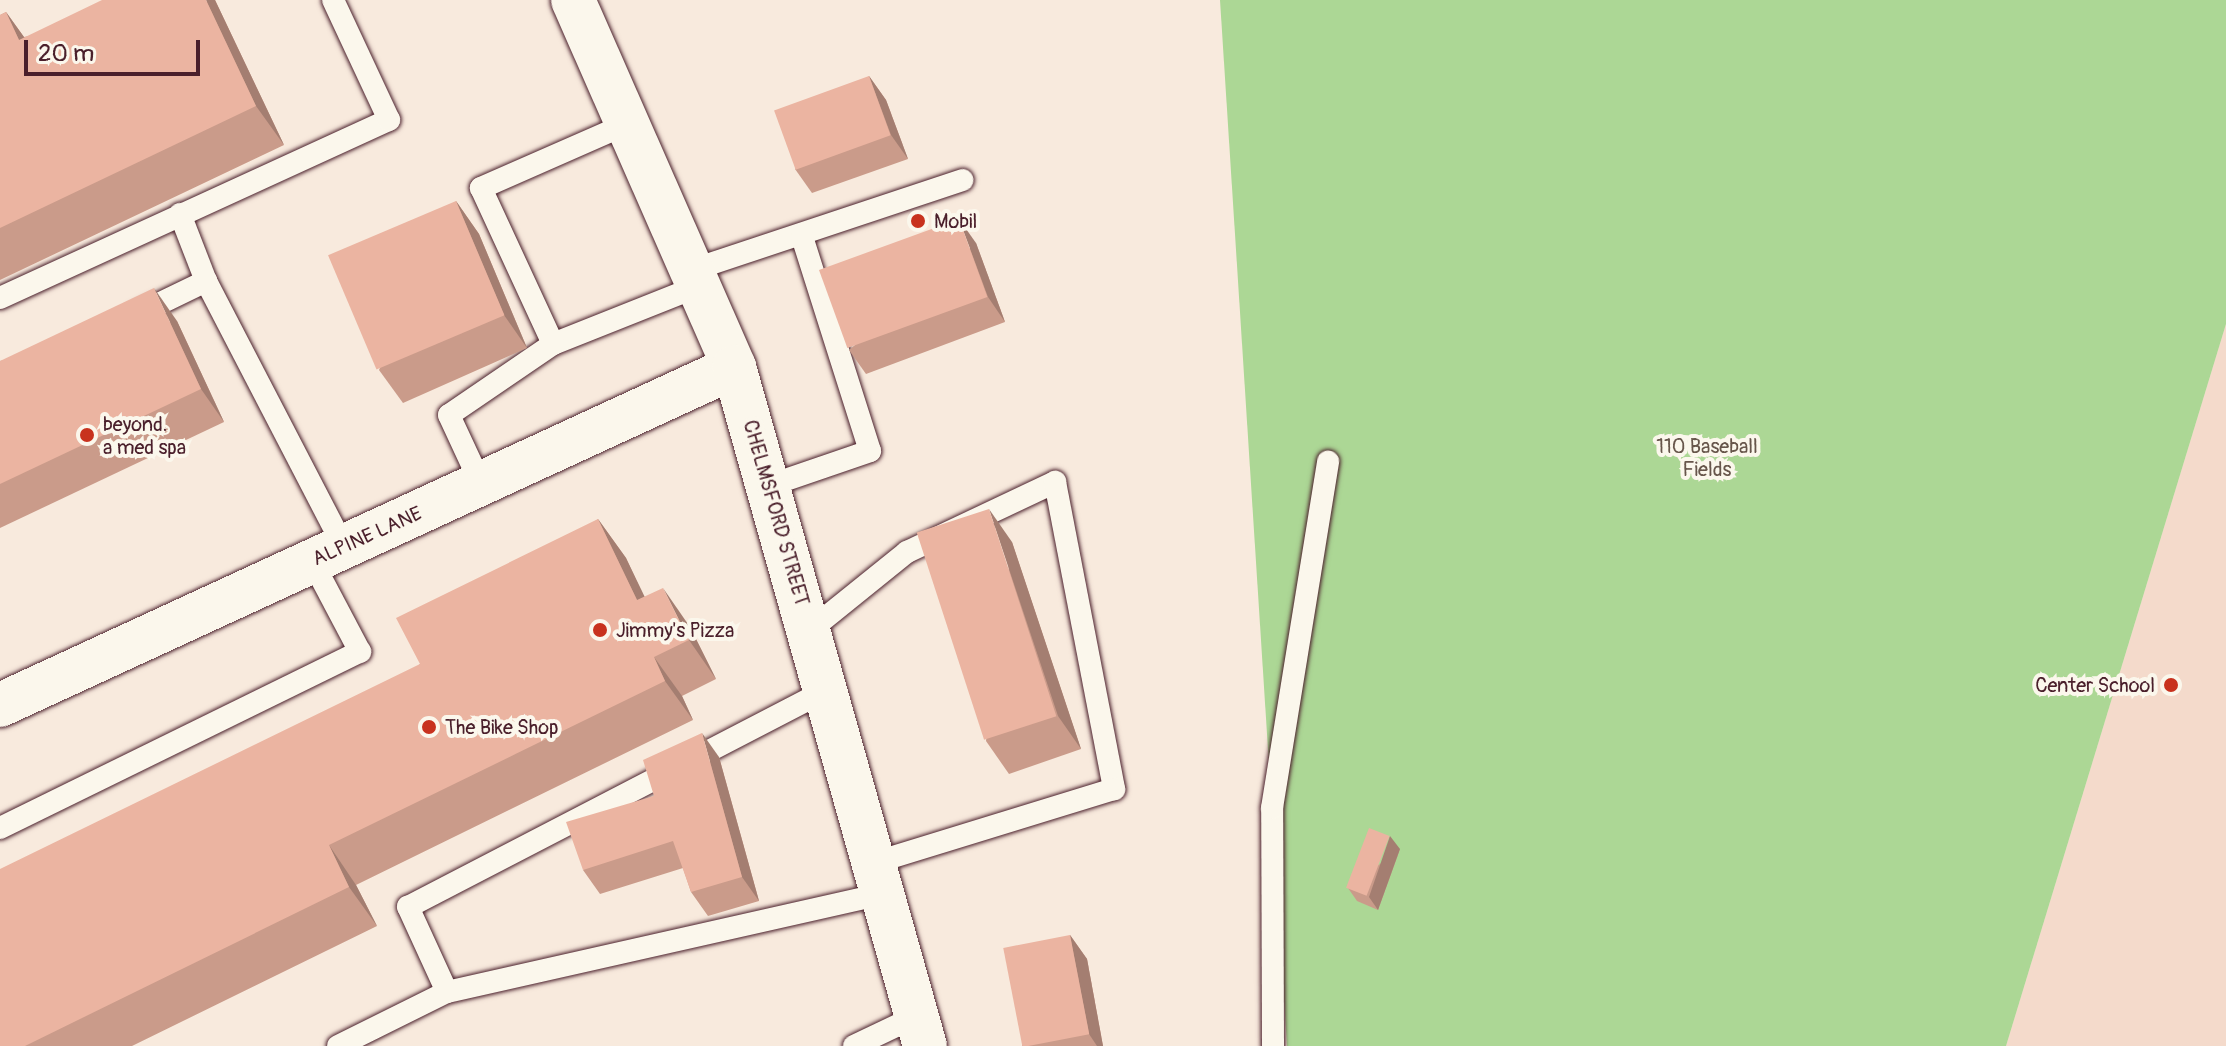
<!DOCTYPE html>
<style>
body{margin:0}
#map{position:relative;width:2226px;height:1046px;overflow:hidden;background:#f8eadd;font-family:Pangolin,sans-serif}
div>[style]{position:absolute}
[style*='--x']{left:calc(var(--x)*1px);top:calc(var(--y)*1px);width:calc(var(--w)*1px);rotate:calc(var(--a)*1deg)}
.built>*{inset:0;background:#f4dacb}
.green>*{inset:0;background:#acd795}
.roads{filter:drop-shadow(0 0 2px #4a1f2b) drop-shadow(0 0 2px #4a1f2b)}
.lane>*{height:22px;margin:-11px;padding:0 11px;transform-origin:11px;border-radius:11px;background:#fbf7ec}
.street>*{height:44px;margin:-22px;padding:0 22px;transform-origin:22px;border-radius:22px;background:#fbf7ec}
.primary>*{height:44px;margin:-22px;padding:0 22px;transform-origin:22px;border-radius:22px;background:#fbf7ec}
.wall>*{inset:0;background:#ca9b8a}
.shaded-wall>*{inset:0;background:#a47e71}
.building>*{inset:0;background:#ebb4a1;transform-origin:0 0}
.dots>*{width:22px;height:22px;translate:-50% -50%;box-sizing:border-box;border:4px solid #fbf7ec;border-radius:50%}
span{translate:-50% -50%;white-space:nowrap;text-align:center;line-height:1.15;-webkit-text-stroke:8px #fbf7ec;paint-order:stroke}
.poi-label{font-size:20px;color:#4a1f2b}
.left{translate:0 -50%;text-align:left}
.right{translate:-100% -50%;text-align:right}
.park-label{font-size:20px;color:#67564b}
.street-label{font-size:20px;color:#4a1f2b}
.scale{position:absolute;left:24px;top:40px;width:176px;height:36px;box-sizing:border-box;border:4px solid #4a1f2b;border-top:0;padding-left:10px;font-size:24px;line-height:28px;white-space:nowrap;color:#4a1f2b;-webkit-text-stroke:6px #fbf7ec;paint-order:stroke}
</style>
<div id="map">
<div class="built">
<div style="clip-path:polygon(2226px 324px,2226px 1046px,2006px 1046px)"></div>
</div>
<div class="green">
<div style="clip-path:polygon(1220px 0,2226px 0,2226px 324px,2006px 1046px,1287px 1046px)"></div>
</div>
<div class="roads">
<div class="lane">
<div style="--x:629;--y:123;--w:162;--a:156.3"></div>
<div style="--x:481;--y:188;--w:172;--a:65.2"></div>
<div style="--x:553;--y:344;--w:157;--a:-21.7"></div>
<div style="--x:180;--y:214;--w:72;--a:68.8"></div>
<div style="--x:206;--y:281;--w:300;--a:62.6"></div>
<div style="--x:692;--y:270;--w:285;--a:-18.4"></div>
<div style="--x:0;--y:298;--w:428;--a:-24.6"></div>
<div style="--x:389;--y:120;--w:132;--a:-115"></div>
<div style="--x:138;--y:314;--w:76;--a:-25.9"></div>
<div style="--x:481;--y:484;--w:76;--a:-114.9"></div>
<div style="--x:449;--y:415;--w:126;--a:-34.3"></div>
<div style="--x:768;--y:486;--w:108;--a:-18.9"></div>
<div style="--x:870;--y:451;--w:225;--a:-107.6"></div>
<div style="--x:809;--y:631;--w:126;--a:-38.9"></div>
<div style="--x:907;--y:552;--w:164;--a:-25.3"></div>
<div style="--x:1055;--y:482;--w:313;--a:79.1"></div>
<div style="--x:1114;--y:789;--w:251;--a:162.9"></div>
<div style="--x:0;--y:828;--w:401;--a:-26.1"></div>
<div style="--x:360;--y:652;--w:103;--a:-117.8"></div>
<div style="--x:447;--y:992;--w:94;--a:-114.6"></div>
<div style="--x:408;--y:907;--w:472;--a:-27.4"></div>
<div style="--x:338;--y:1046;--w:122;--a:-26.4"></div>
<div style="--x:447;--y:992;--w:447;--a:-12.7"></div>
<div style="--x:854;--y:1046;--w:70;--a:-25.5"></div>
<div style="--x:1273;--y:1046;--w:238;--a:-90.2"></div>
<div style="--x:1272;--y:808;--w:351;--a:-80.8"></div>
</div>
<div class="street">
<div style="--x:0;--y:705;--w:808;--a:-24.73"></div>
</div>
<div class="primary">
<div style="--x:573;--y:0;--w:401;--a:66.3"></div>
<div style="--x:734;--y:367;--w:705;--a:74.29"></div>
</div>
</div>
<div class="wall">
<div style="clip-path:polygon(215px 0,284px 145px,0 280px,0 15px,6px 12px,24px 37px)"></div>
<div style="clip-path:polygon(869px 76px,886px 100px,908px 159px,812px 193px,795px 169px)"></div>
<div style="clip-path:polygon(456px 201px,479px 234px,527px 348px,403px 403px,379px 370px)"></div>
<div style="clip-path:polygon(976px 243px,1005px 322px,866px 374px,849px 350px)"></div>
<div style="clip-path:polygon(177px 321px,224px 422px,0 528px,0 361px)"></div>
<div style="clip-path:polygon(598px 519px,626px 558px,644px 597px,690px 627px,716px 679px,682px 696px,693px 720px,356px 885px,377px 926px,132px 1046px,0 1046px,420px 664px)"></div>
<div style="clip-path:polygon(1012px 542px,1081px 749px,1009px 774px,986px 741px)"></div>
<div style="clip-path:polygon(719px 757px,759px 901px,708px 916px,691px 892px,683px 868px,600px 894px,583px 870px,654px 796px)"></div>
<div style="clip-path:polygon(1400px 849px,1378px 910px,1357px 901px,1348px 888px)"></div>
<div style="clip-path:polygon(1070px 935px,1087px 959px,1103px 1046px,1022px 1046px)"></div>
</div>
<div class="shaded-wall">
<div style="clip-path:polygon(206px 0,215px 0,284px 145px,256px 106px)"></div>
<div style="clip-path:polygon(6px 12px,34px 51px,19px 40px)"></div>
<div style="clip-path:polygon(869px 76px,886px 100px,908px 159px,891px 135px)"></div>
<div style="clip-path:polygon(456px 201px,479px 234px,527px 348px,504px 315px)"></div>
<div style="clip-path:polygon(959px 219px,976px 243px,1005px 322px,988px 297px)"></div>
<div style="clip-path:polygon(154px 288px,177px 321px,224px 422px,201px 389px)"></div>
<div style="clip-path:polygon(989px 509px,1012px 542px,1081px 749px,1058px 716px)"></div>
<div style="clip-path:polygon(598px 519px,626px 558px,665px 639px,637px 600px)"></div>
<div style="clip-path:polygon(663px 588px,690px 627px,716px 679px,689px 640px)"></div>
<div style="clip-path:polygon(654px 657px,682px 696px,693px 720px,665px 681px)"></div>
<div style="clip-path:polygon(702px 733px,719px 757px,759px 901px,742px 877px)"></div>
<div style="clip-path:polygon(1390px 836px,1400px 849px,1378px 910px,1369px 897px)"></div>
<div style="clip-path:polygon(329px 845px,356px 885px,377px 926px,349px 887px)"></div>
<div style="clip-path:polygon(1070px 935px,1087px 959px,1103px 1046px,1097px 1046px,1089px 1034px)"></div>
</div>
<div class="building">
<div style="clip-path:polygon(102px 0,206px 0,256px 106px,0 228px,0 15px,6px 12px,19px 40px)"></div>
<div style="left:869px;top:76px;width:63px;height:101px;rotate:70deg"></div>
<div style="left:456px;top:201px;width:124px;height:139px;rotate:67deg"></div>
<div style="left:959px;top:219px;width:83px;height:149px;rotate:70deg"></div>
<div style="clip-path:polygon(154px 288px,201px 389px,0 484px,0 361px)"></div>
<div style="left:989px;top:509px;width:218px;height:76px;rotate:72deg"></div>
<div style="clip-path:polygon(598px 519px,637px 600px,663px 588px,689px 640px,654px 657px,665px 681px,329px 845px,349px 887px,25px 1046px,0 1046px,0 869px,420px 664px,396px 618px)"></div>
<div style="clip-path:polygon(702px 733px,742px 877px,691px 892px,673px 841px,583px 870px,566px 822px,654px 796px,643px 760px)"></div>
<div style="left:1369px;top:828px;width:22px;height:64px;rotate:21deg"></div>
<div style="left:1070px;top:935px;width:101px;height:68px;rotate:79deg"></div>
</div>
<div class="dots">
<div style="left:918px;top:221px;background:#c8321e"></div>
<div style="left:87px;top:435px;background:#c8321e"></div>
<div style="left:600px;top:630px;background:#c8321e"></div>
<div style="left:2171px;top:685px;background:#c8321e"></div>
<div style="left:429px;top:727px;background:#c8321e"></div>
</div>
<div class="poi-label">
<span class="left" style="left:934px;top:221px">Mobil</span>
<span class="left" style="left:103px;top:436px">beyond.<br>a med spa</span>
<span class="left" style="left:616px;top:630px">Jimmy's Pizza</span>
<span class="right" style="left:2155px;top:685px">Center School</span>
<span class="left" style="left:445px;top:727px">The Bike Shop</span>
</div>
<div class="park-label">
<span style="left:1707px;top:458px">110 Baseball<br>Fields</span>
</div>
<div class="street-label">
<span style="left:776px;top:513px;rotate:74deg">CHELMSFORD STREET</span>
<span style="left:367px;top:536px;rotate:-24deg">ALPINE LANE</span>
</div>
<div class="scale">20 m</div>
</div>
